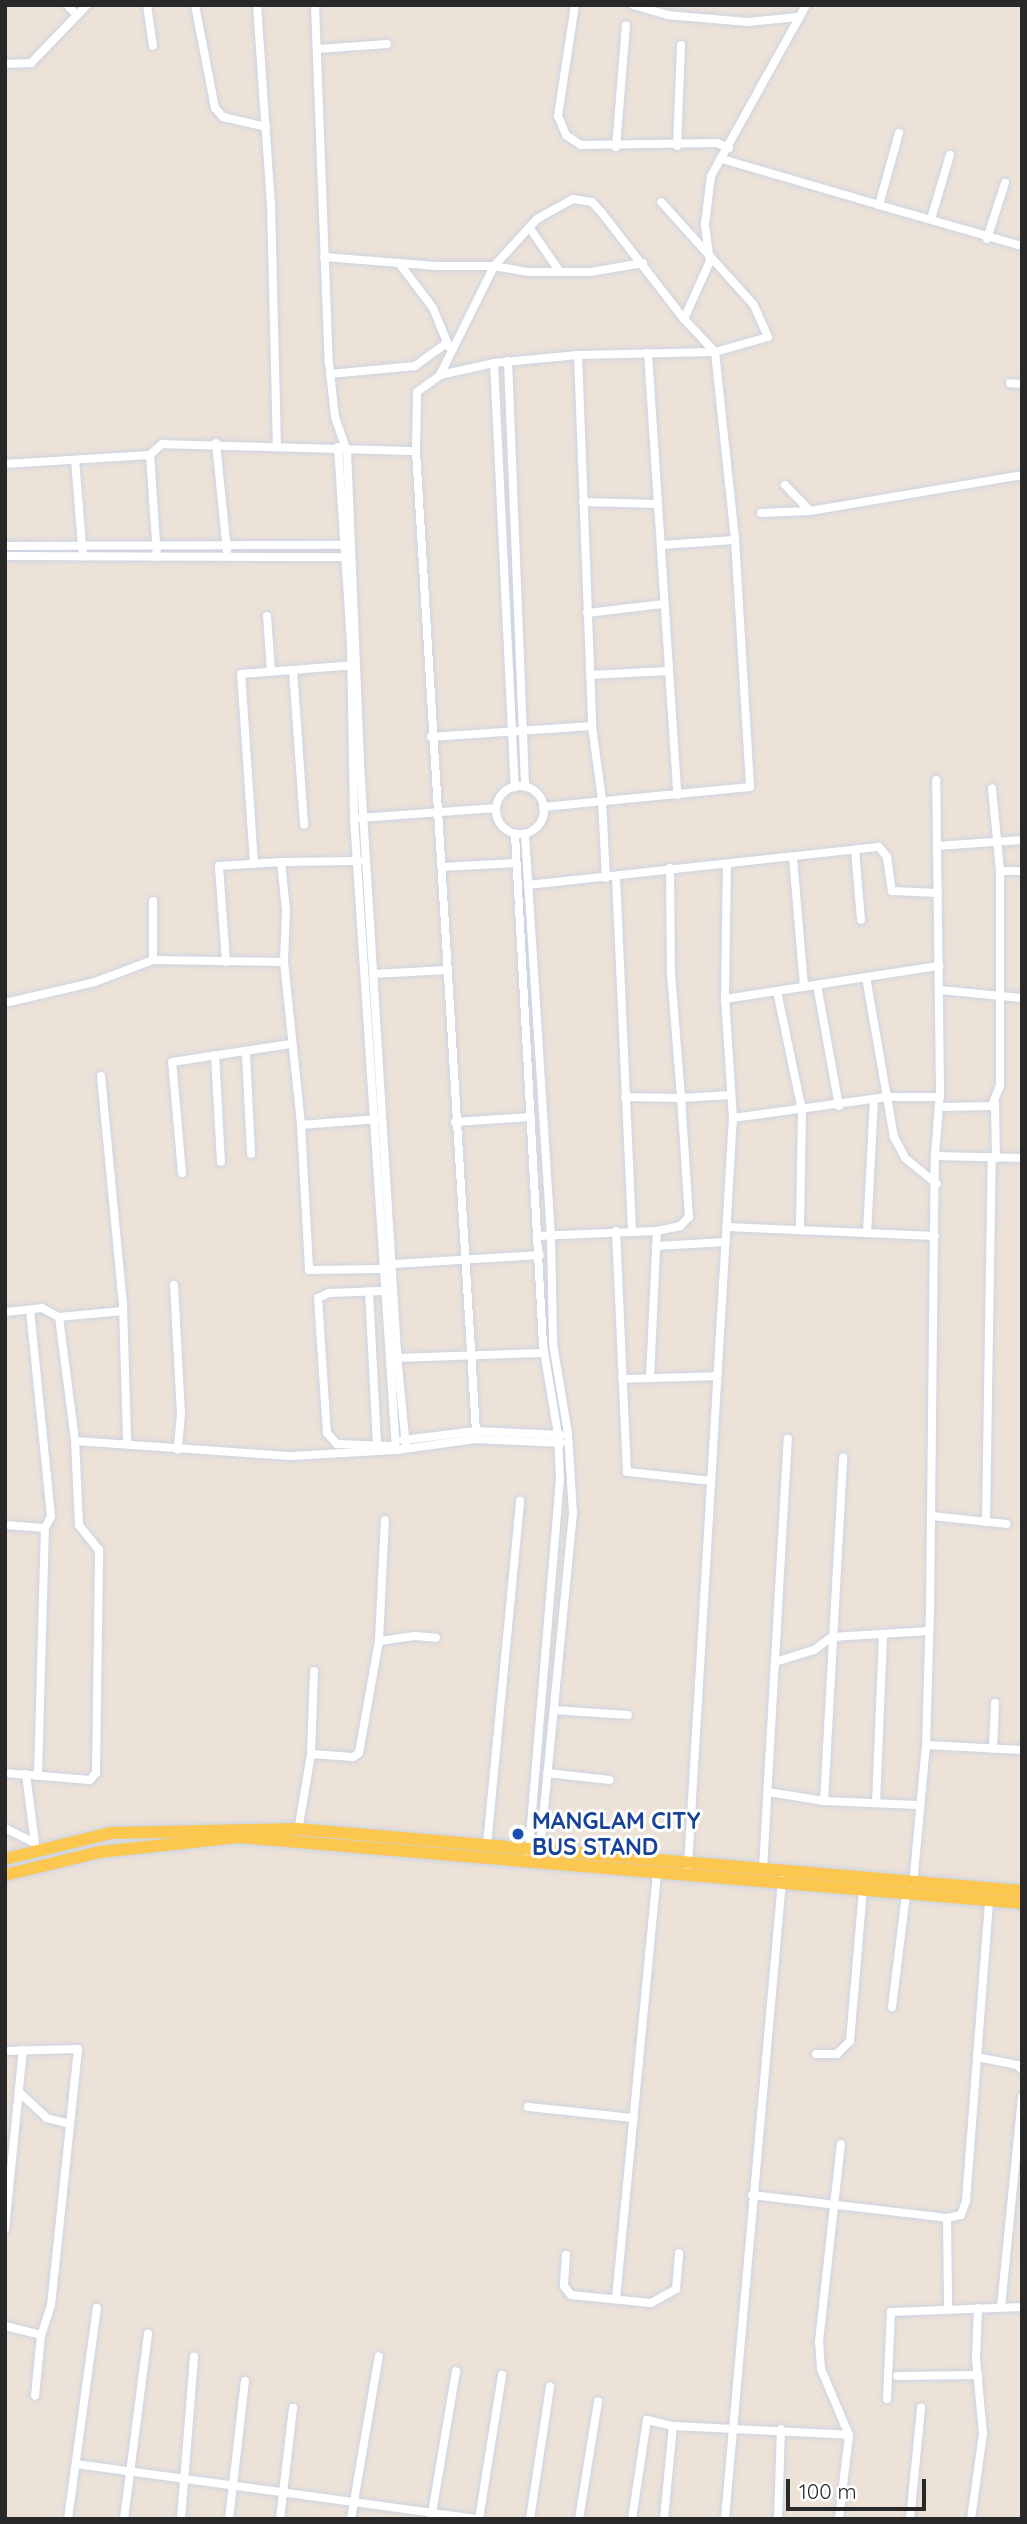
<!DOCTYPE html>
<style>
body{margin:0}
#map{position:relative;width:1027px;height:2524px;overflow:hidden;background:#ece2d8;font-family:Quicksand,sans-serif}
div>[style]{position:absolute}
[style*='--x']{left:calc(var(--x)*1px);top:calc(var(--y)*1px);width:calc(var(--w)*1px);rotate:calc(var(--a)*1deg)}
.roads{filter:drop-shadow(0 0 2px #cdd3e3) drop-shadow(0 0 2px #cdd3e3)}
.minor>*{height:8px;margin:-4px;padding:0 4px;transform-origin:4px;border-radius:4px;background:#fff}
.minor>.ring{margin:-4px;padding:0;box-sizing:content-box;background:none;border:8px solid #fff;border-radius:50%}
.primary>*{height:12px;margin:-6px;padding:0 6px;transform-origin:6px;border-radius:6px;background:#fbc74e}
.dots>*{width:19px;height:19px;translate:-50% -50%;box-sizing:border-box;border:4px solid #fff;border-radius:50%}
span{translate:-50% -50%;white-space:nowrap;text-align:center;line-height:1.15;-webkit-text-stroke:6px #fff;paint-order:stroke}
.transit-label{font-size:23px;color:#164399;font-weight:700}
.left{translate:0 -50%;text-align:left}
.frame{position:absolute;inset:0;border:7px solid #282828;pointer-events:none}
.scale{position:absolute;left:786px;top:2479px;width:140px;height:32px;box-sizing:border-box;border:4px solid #282828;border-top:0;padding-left:9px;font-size:21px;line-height:24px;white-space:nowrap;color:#282828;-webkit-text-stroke:5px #fff;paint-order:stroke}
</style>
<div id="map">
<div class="roads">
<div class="minor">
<div style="--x:67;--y:5;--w:13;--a:45"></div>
<div style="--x:147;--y:5;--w:41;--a:81.7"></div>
<div style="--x:195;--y:5;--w:105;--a:79"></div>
<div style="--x:215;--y:108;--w:12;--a:48"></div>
<div style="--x:223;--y:117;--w:44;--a:13.1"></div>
<div style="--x:257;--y:5;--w:198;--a:86"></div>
<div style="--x:271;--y:203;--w:244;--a:88.6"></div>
<div style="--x:315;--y:5;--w:358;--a:87.8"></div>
<div style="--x:329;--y:363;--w:54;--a:83.7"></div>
<div style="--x:335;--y:417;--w:36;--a:71"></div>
<div style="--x:347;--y:451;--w:330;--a:87.6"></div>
<div style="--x:361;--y:781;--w:587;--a:86.39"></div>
<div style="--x:398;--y:1367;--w:79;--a:84.2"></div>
<div style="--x:575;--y:5;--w:112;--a:98.7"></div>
<div style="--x:558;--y:116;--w:21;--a:67"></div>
<div style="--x:566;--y:135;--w:18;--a:34"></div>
<div style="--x:581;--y:145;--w:136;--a:-0.8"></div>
<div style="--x:717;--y:143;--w:13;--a:23"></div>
<div style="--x:633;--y:5;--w:35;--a:16"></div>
<div style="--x:667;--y:15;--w:81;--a:4.9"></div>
<div style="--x:748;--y:22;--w:50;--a:-5.7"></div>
<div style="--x:318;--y:49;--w:69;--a:-4.1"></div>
<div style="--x:5;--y:64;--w:26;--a:-2"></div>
<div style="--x:31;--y:63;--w:81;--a:-46"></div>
<div style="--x:899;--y:133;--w:75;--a:105.5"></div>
<div style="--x:879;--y:205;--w:149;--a:16"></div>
<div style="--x:677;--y:146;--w:101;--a:-87.7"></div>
<div style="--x:616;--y:147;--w:122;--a:-85.3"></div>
<div style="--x:722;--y:159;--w:164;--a:16.3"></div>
<div style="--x:931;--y:219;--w:67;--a:-73.5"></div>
<div style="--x:529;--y:227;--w:55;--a:55.4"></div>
<div style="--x:987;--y:239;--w:59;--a:-72.2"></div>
<div style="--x:324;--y:257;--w:113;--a:4.6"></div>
<div style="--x:437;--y:266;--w:57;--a:0"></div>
<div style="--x:494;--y:266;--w:35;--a:10"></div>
<div style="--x:528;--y:272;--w:62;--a:0"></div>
<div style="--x:590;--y:272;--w:54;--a:-9.6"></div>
<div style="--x:399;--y:263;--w:56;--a:52.9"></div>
<div style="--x:433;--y:308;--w:42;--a:67.7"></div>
<div style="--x:684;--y:319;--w:64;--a:-65.9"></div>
<div style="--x:710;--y:261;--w:37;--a:-98"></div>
<div style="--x:705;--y:224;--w:48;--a:-82.9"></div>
<div style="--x:711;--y:176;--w:196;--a:-60.9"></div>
<div style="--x:648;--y:353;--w:443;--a:86.2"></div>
<div style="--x:578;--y:355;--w:371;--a:87.8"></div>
<div style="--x:592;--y:726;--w:75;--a:82.3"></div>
<div style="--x:602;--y:800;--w:78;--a:87.1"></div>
<div style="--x:508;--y:361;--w:426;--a:87.7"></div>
<div style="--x:494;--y:363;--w:425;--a:87.2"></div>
<div style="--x:330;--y:374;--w:85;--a:-5.4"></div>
<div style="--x:415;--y:366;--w:39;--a:-36"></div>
<div style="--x:440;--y:375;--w:122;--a:-63.6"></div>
<div style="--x:494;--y:266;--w:64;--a:-47.5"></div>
<div style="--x:537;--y:219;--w:41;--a:-29.1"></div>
<div style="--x:573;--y:199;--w:19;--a:9"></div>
<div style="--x:592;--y:202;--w:15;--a:48"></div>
<div style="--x:602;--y:213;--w:134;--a:52.3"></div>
<div style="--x:684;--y:319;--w:45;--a:46.8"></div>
<div style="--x:715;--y:352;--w:55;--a:-15.8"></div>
<div style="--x:768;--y:337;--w:36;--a:-114"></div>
<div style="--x:753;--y:304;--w:137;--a:-132"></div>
<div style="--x:1010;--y:383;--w:12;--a:5"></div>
<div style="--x:216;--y:443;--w:109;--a:84.2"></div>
<div style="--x:338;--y:447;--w:198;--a:86.2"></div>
<div style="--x:351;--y:645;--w:173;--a:89"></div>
<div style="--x:354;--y:818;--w:633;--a:86.2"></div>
<div style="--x:416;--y:451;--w:59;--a:-89"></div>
<div style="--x:417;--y:392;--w:29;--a:-36"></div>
<div style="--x:440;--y:375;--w:55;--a:-12.5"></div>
<div style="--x:494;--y:363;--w:84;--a:-5.4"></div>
<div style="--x:578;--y:355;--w:137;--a:-1.3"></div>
<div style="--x:715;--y:352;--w:189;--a:83.9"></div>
<div style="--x:735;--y:540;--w:247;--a:86.5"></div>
<div style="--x:750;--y:787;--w:208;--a:174.5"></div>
<div style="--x:75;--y:460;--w:97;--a:85.3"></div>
<div style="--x:5;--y:464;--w:145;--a:-3.6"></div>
<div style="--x:785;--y:485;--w:36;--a:46"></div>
<div style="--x:810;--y:511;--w:215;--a:-9.6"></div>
<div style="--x:583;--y:502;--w:75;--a:1.5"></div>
<div style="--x:761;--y:513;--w:49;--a:-2.3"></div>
<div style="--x:661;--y:545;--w:74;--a:-3.9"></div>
<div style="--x:5;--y:546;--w:340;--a:-0.2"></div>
<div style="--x:5;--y:556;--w:343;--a:0.2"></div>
<div style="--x:157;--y:557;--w:102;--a:-93.9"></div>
<div style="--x:150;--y:455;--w:16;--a:-43"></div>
<div style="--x:162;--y:444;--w:254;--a:1.6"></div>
<div style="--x:416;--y:451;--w:982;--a:86.5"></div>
<div style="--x:587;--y:613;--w:78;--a:-6.7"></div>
<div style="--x:267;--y:616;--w:55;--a:85.8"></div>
<div style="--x:293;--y:670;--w:155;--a:85.9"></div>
<div style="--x:590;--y:675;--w:78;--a:-2.9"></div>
<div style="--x:431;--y:737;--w:161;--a:-3.9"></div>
<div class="ring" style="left:496px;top:786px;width:40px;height:40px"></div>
<div style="--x:360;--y:818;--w:136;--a:-4.2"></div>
<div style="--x:515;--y:834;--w:512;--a:86.86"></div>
<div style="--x:543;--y:1345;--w:91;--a:80.5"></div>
<div style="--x:558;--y:1435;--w:44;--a:87.4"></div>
<div style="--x:560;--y:1479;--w:384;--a:94.8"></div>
<div style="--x:525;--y:834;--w:402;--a:86.3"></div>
<div style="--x:551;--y:1235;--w:109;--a:88.9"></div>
<div style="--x:553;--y:1344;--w:91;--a:80.5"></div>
<div style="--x:568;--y:1434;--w:79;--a:86.4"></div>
<div style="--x:573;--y:1513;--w:341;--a:95.6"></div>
<div style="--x:937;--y:846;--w:85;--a:-4"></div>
<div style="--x:855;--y:850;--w:70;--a:85.1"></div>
<div style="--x:793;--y:858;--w:129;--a:85.1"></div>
<div style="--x:254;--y:863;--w:189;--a:-93.9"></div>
<div style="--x:241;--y:674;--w:115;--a:-4.5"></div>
<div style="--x:442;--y:867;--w:74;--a:-3.1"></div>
<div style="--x:670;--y:868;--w:105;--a:89.5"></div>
<div style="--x:671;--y:973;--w:125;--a:85.4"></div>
<div style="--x:681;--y:1098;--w:49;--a:-3.5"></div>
<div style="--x:1000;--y:871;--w:22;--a:0"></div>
<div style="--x:616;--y:877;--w:354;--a:87.4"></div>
<div style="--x:528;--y:885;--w:353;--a:-6.2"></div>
<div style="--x:879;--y:847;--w:13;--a:51"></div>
<div style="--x:887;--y:857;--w:34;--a:82"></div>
<div style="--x:892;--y:891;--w:46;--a:2.5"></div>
<div style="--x:153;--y:901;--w:59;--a:90"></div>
<div style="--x:153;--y:960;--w:131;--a:0.9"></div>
<div style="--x:284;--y:962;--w:164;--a:84"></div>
<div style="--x:301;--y:1125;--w:145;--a:86.8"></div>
<div style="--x:309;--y:1270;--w:72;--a:-0.8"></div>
<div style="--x:381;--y:1269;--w:14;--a:-21"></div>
<div style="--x:394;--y:1264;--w:146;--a:-3.5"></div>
<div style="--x:226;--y:962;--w:96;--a:-94.2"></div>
<div style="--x:219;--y:866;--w:62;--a:-3.7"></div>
<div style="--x:284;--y:962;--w:52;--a:-87.8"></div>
<div style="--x:286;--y:910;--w:48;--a:-95.9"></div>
<div style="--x:281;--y:862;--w:79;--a:-0.7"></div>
<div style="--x:374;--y:974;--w:73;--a:-3.1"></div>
<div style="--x:866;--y:977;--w:162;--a:80.1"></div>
<div style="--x:894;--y:1137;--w:24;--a:62"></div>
<div style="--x:905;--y:1158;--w:41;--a:39.1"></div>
<div style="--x:817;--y:985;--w:123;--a:79.7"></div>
<div style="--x:940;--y:990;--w:82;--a:5.6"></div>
<div style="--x:777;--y:991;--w:123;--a:78.2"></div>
<div style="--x:802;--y:1111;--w:119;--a:91"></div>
<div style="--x:725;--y:999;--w:217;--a:-8.8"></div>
<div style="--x:5;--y:1003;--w:92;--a:-13.1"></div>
<div style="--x:95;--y:982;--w:62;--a:-20.8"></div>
<div style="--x:246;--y:1054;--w:100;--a:87.1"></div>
<div style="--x:215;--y:1055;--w:107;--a:86.8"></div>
<div style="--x:101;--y:1076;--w:229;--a:84.5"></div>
<div style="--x:123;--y:1304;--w:138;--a:88.3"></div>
<div style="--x:995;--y:1103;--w:55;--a:89"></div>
<div style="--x:939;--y:1107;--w:53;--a:-1.1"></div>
<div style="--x:992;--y:1106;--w:22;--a:-69"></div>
<div style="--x:1000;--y:1085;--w:214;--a:-90"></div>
<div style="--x:1000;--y:871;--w:83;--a:-95.5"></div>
<div style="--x:733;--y:1118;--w:155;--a:-7.8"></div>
<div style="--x:887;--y:1097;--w:53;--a:0"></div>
<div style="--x:455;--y:1122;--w:76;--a:-3.8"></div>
<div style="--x:301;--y:1125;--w:77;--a:-4.5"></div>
<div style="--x:935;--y:1156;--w:87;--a:1.3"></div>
<div style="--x:182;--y:1173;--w:111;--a:-95.1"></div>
<div style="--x:172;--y:1062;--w:120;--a:-8.6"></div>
<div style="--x:727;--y:1227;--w:208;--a:2.5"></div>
<div style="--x:616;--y:1231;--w:241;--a:87.4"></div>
<div style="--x:627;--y:1472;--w:84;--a:6.1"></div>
<div style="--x:867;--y:1233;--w:134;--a:-87"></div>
<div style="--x:537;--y:1236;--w:120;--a:-2.4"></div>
<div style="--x:657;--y:1231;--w:24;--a:-12"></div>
<div style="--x:680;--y:1226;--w:13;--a:-45"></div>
<div style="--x:689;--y:1217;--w:119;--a:-93.8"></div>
<div style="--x:681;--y:1098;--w:56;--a:-179"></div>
<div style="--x:656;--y:1246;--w:70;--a:-3.3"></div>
<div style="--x:174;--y:1285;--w:128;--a:86.9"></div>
<div style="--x:181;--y:1413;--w:37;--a:95"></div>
<div style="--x:369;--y:1291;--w:154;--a:87"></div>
<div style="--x:383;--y:1291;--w:54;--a:177.9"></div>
<div style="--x:329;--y:1293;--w:12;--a:156"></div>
<div style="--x:318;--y:1298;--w:135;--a:86.2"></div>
<div style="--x:327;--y:1433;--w:15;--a:48"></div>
<div style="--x:337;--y:1444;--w:53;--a:2.2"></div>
<div style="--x:5;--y:1312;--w:37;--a:-6"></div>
<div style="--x:42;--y:1308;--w:19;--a:28"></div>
<div style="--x:59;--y:1317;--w:125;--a:82.6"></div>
<div style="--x:59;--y:1317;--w:64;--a:-5.4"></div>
<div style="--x:393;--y:1358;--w:151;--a:-1.9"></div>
<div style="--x:650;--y:1378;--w:147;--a:-87.3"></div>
<div style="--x:622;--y:1379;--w:95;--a:-1.8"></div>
<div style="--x:403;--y:1440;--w:74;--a:-7"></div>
<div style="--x:476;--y:1431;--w:85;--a:2.7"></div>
<div style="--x:931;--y:1516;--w:76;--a:6"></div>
<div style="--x:986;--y:1522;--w:365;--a:-89.1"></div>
<div style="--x:5;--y:1525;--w:40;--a:4.3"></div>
<div style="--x:45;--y:1528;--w:13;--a:-63"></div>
<div style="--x:51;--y:1516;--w:207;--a:-95.8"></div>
<div style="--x:379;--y:1641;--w:121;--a:-87.2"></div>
<div style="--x:775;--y:1662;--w:41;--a:-17.1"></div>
<div style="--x:814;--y:1650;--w:22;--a:-36"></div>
<div style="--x:832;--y:1637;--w:97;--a:-3.5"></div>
<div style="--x:554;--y:1710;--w:74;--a:3.9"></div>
<div style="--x:926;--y:1745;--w:96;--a:3"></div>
<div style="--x:993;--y:1749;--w:46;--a:-87.5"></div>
<div style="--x:311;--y:1754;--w:83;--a:-87.9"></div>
<div style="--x:5;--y:1773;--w:85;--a:4.7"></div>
<div style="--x:90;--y:1780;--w:9;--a:-49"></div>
<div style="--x:96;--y:1773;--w:223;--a:-89.2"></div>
<div style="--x:99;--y:1550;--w:32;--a:-129"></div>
<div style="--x:79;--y:1525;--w:84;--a:-92.7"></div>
<div style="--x:75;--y:1441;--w:218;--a:4"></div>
<div style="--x:292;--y:1456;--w:104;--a:-3.3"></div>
<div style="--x:396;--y:1450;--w:81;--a:-7.8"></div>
<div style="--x:476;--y:1439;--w:85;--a:2.7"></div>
<div style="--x:547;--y:1773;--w:63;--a:6.3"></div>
<div style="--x:26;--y:1774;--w:79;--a:82.7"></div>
<div style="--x:38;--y:1776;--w:248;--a:-88.4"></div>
<div style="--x:768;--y:1792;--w:57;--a:9.1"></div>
<div style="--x:824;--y:1801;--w:94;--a:2.4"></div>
<div style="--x:824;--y:1801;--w:344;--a:-86.8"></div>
<div style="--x:876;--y:1803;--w:169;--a:-87.6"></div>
<div style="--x:5;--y:1828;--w:29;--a:27"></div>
<div style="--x:298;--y:1831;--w:78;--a:-80.4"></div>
<div style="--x:311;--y:1754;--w:42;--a:4.1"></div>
<div style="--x:353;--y:1757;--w:7;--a:-34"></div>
<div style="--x:359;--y:1753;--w:114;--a:-79.9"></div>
<div style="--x:379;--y:1641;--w:36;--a:-8"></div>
<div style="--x:415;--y:1636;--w:21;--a:5"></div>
<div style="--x:487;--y:1845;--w:346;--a:-84.5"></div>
<div style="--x:688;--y:1866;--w:749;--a:-86.56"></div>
<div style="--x:733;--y:1118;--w:119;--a:-93.8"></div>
<div style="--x:725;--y:999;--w:135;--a:-89.2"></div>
<div style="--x:763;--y:1868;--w:430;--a:-86.7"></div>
<div style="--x:913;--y:1885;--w:141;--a:-84.7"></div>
<div style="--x:926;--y:1745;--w:134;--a:-88.3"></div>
<div style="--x:930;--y:1611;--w:455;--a:-89.4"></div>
<div style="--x:935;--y:1156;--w:65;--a:-85.6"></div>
<div style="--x:940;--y:1091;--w:311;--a:-90.7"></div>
<div style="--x:892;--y:2007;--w:114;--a:-82.9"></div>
<div style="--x:5;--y:2051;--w:73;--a:-1.6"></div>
<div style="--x:78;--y:2049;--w:257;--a:96"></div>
<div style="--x:51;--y:2305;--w:32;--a:108"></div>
<div style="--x:816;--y:2054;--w:21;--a:0"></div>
<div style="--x:837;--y:2054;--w:18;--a:-45"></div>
<div style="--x:850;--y:2041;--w:152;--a:-85.1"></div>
<div style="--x:977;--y:2057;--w:41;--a:11.3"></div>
<div style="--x:1017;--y:2065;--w:7;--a:45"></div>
<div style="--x:19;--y:2092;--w:38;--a:43"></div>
<div style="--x:47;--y:2118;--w:24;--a:15"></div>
<div style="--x:528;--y:2107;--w:106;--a:6"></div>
<div style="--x:752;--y:2195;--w:196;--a:6.7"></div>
<div style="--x:947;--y:2218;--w:14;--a:-12"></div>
<div style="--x:961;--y:2215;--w:15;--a:-70"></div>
<div style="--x:966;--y:2201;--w:301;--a:-85.6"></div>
<div style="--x:947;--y:2218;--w:88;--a:89.3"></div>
<div style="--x:5;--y:2229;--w:180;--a:-84.3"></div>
<div style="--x:566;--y:2255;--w:31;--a:94"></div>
<div style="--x:564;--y:2286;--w:11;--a:52"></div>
<div style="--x:571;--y:2295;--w:80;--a:5.7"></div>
<div style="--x:651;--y:2303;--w:29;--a:-29"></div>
<div style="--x:676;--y:2289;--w:36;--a:-85"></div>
<div style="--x:616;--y:2299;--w:427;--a:-84.5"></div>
<div style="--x:1001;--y:2307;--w:211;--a:-84.3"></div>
<div style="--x:5;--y:2326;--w:37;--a:14"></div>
<div style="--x:41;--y:2335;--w:61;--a:95.6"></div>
<div style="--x:897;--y:2376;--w:81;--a:-0.7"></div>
<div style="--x:887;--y:2399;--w:87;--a:-87.4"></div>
<div style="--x:891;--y:2312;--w:131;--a:-2.2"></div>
<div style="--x:76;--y:2464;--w:404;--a:7.8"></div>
<div style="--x:68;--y:2519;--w:213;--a:-82.2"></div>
<div style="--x:124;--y:2519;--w:187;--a:-82.6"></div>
<div style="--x:181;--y:2519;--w:163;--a:-85.4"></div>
<div style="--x:229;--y:2519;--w:139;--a:-83.4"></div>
<div style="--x:280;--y:2519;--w:112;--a:-83.3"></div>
<div style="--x:351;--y:2519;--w:165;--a:-80.3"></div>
<div style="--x:431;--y:2519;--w:150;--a:-80.4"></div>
<div style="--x:479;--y:2519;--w:146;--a:-80.9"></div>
<div style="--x:530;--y:2519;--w:134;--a:-81.4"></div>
<div style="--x:579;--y:2519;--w:119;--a:-80.8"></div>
<div style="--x:632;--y:2519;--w:100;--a:-81.4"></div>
<div style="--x:647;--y:2420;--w:27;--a:13"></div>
<div style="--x:673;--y:2426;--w:176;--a:2.9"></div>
<div style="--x:664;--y:2519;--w:93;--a:-84.5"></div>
<div style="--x:725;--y:2519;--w:642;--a:-84.9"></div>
<div style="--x:778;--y:2519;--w:90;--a:-88.1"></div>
<div style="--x:839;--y:2519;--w:85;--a:-83.2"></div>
<div style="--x:849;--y:2435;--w:72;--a:-113"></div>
<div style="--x:821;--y:2369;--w:27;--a:-94"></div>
<div style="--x:819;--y:2342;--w:199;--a:-83.7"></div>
<div style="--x:910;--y:2519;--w:112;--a:-84.3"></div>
<div style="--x:971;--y:2519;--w:86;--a:-82"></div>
<div style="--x:983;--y:2434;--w:76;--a:-95.3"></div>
<div style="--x:976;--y:2358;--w:50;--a:-87.7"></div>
</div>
<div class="primary">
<div style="--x:5;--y:1859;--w:108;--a:-13.9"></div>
<div style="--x:110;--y:1833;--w:187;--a:-1.2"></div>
<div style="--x:297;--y:1829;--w:728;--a:4.89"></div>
<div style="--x:5;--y:1875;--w:98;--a:-13.6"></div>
<div style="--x:100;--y:1852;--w:139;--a:-6.2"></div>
<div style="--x:238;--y:1837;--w:787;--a:4.81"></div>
</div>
</div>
<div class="dots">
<div style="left:518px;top:1834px;background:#1a4fb4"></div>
</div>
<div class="transit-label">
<span class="left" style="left:532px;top:1834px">MANGLAM CITY<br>BUS STAND</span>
</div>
<div class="frame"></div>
<div class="scale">100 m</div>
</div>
